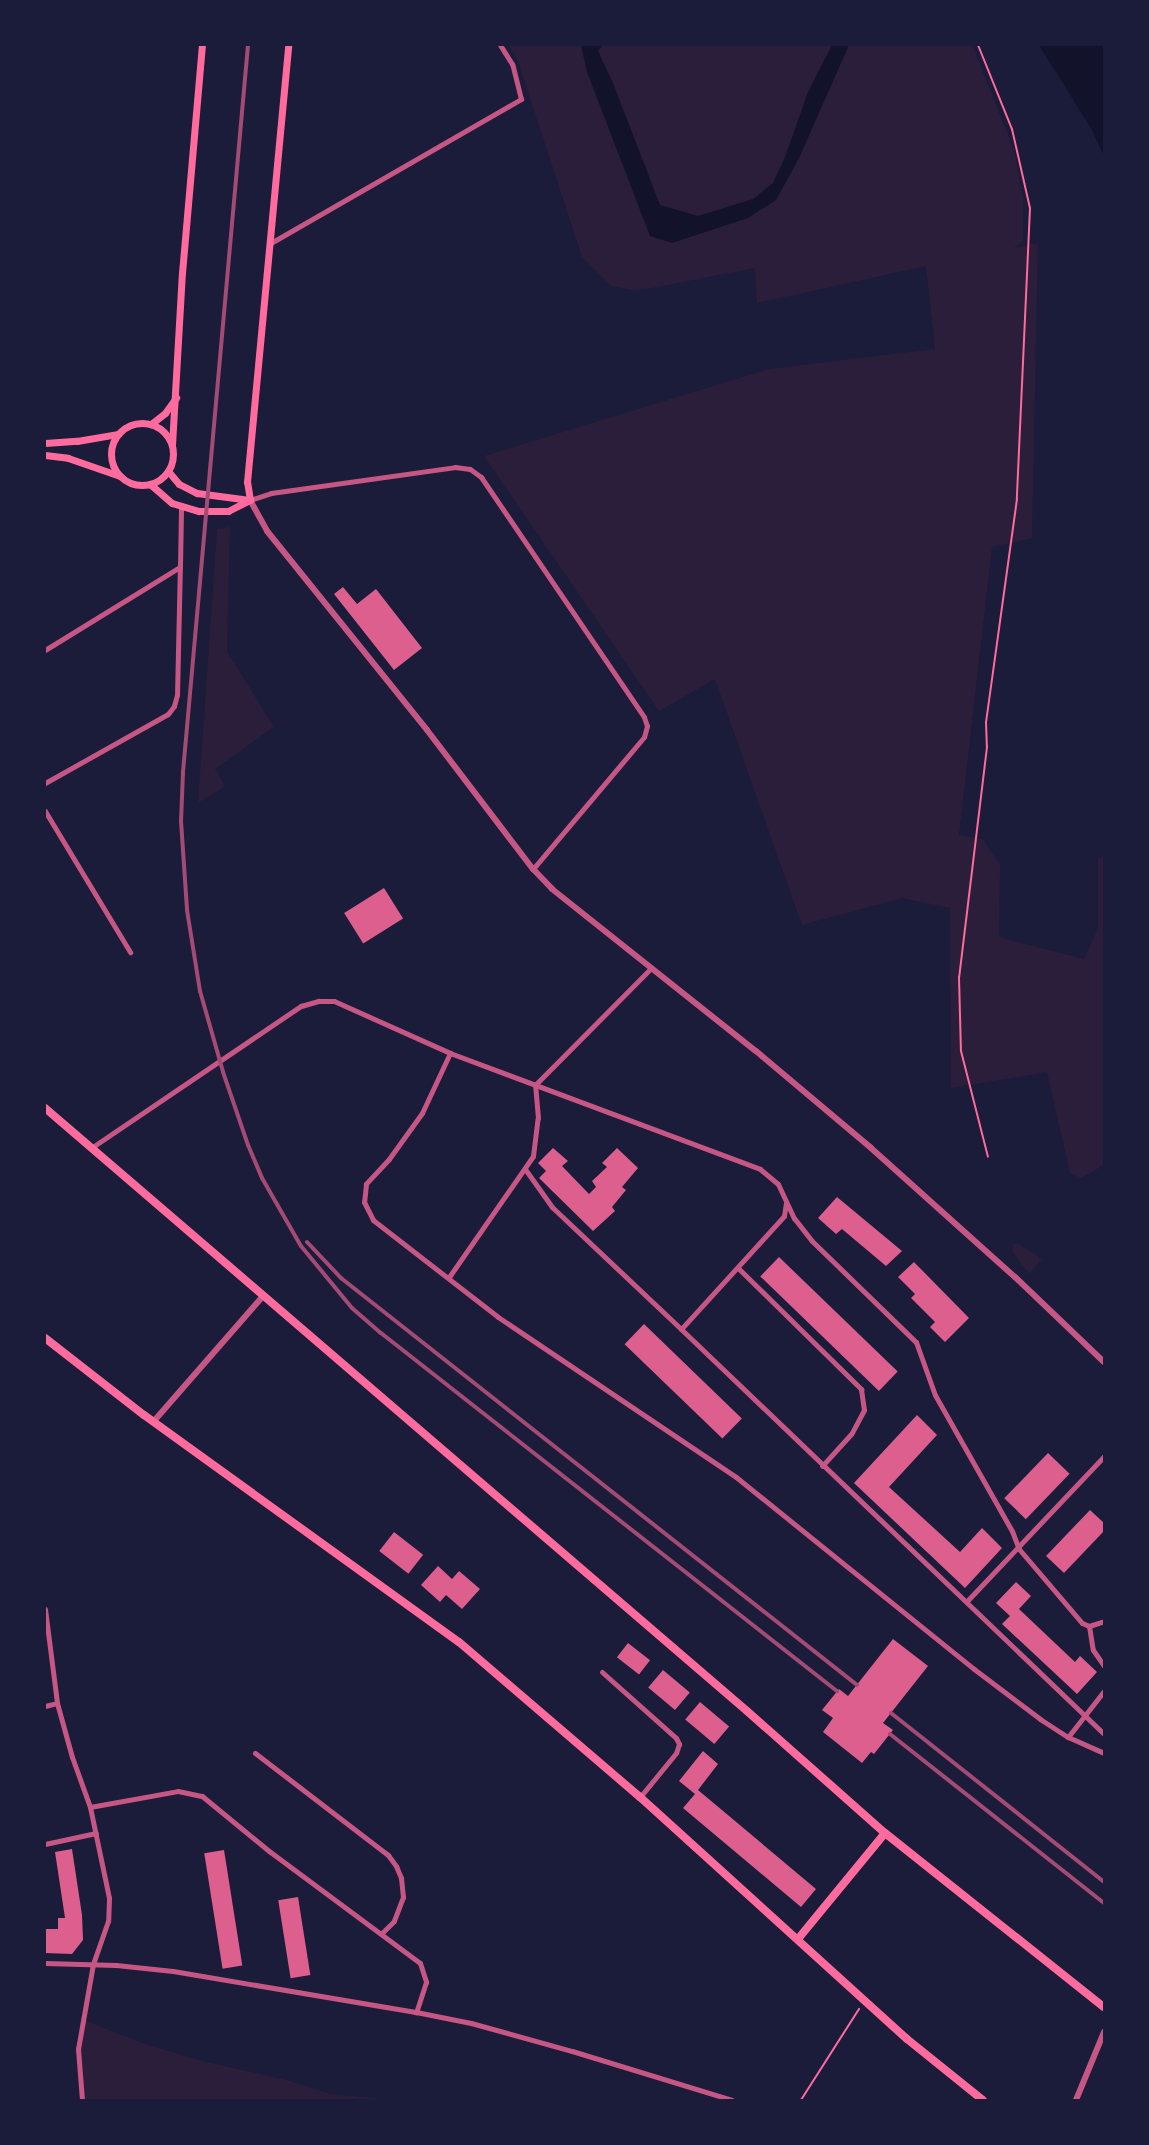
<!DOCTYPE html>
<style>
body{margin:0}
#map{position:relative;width:1149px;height:2145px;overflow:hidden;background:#1b1b3a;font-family:Barlow,sans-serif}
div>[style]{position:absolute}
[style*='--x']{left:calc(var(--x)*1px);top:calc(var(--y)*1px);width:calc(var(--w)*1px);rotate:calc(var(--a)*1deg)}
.green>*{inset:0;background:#2a1e3b}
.water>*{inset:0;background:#12122b}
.building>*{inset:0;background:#dd5f8e;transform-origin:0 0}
.path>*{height:2px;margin:-1px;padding:0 1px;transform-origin:1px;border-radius:1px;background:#ff6b9d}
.minor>*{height:5px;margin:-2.5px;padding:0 2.5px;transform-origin:2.5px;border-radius:2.5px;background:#c65784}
.tertiary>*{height:6px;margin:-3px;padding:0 3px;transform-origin:3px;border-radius:3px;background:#c65784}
.secondary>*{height:7px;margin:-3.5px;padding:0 3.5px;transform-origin:3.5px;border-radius:3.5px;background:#ff6b9d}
.secondary>.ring{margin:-3.5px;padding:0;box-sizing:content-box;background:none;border:7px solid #ff6b9d;border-radius:50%}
.primary>*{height:8px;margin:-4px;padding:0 4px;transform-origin:4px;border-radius:4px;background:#ff6b9d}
.rail>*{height:4px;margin:-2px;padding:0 2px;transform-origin:2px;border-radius:2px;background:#a44b75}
span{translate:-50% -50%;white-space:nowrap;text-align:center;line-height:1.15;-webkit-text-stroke:4.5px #1b1b3a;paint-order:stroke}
.frame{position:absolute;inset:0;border:46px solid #1b1b3a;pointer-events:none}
</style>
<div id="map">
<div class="green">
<div style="clip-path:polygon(509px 45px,972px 45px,1014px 150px,1023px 197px,1023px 241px,1014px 248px,1038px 243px,1032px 538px,992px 547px,959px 835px,983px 839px,1000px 865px,999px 937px,1084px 959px,1098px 928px,1098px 858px,1104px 857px,1104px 1165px,1081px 1178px,1070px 1173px,1047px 1072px,951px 1088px,950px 908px,902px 898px,802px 925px,715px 679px,659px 711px,484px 456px,769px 369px,935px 349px,926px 266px,757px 303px,755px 268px,652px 288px,634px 290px,611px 286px,582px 257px,518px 61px)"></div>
<div style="clip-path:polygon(230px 527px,227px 651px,274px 727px,215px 769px,225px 786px,198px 803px,217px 529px)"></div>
<div style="clip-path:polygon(1013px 1244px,1019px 1244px,1042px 1259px,1029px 1274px,1012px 1251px)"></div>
<div style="clip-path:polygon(84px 2020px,142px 2043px,202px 2061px,290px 2081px,330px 2094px,394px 2100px,82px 2100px,78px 2049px)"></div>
</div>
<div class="water">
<div style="clip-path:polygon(581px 45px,603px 45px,598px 51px,613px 83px,660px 205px,698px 216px,753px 199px,773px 183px,785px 157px,808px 92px,832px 45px,849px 45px,799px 158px,776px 200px,748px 218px,672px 243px,650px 236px,587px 72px)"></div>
<div style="clip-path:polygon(1039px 45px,1104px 45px,1104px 156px,1091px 128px)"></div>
</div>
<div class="building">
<div style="clip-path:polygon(343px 587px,357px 604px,376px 589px,422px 648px,394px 670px,334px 594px)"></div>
<div style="left:384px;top:888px;width:36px;height:47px;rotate:58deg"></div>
<div style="clip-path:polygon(553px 1148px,568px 1161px,562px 1166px,589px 1194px,596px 1187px,592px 1181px,607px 1167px,602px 1163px,617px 1148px,638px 1168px,622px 1187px,626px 1190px,612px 1207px,615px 1211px,593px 1231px,539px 1178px,546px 1171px,538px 1163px)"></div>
<div style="clip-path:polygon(837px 1197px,902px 1251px,886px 1266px,842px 1229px,836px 1234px,818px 1218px)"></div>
<div style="left:779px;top:1257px;width:165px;height:27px;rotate:44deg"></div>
<div style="clip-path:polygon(914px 1262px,969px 1318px,945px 1342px,930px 1327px,935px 1322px,911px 1298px,915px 1294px,898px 1277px)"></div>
<div style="left:644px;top:1324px;width:136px;height:28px;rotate:44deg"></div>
<div style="clip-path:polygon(917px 1415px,937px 1435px,889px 1487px,960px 1552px,982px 1528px,1002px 1548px,965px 1588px,854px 1483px)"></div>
<div style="left:1048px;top:1453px;width:30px;height:63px;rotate:44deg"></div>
<div style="clip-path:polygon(1090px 1510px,1104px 1523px,1104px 1531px,1064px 1573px,1046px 1556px)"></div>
<div style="left:394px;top:1532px;width:37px;height:24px;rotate:38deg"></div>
<div style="clip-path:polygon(438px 1566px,452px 1579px,459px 1571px,480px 1589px,462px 1609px,446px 1595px,440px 1602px,421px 1585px)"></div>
<div style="clip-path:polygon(1016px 1582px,1031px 1596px,1019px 1609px,1075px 1662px,1080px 1656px,1097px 1672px,1077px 1694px,1002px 1624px,1010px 1616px,996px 1603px)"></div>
<div style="clip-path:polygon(893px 1639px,928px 1666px,883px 1723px,893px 1730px,874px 1754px,871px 1752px,862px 1763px,823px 1732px,833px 1718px,822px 1710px,839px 1689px,848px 1696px)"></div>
<div style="left:628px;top:1643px;width:28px;height:18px;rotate:38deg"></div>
<div style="left:663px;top:1670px;width:35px;height:23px;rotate:40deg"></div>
<div style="left:700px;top:1702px;width:38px;height:23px;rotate:40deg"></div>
<div style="clip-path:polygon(703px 1751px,718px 1764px,698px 1790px,816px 1889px,801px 1907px,683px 1808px,695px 1794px,679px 1781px)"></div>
<div style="clip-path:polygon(72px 1849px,82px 1915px,83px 1940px,72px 1954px,45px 1953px,45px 1929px,58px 1929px,58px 1918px,65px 1918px,55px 1852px)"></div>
<div style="left:224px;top:1850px;width:117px;height:20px;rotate:81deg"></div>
<div style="left:298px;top:1897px;width:79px;height:20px;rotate:81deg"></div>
</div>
<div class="path">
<div style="--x:978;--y:45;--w:91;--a:68"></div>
<div style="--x:1012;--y:129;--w:81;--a:77.2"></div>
<div style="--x:1030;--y:208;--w:291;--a:92.6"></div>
<div style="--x:1017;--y:499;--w:225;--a:97.9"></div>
<div style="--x:986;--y:722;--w:25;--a:88"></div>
<div style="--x:987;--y:747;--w:232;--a:96.9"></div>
<div style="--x:959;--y:977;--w:74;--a:88.5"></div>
<div style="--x:961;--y:1051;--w:109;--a:75.7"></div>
<div style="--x:801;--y:2100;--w:108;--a:-57.5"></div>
</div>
<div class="minor">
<div style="--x:269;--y:244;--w:291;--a:-29.9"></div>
<div style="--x:521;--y:99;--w:36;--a:-104"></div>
<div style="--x:512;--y:64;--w:22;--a:-122"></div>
<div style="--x:250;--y:500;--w:22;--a:-18"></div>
<div style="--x:271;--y:493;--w:186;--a:-8"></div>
<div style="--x:455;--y:467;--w:15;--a:8"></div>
<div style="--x:470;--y:469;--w:14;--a:36"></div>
<div style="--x:481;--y:477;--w:290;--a:55.8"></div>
<div style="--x:644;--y:717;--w:9;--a:72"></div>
<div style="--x:647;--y:726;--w:11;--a:105"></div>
<div style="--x:644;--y:737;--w:172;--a:130.1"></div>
<div style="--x:45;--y:650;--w:158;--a:-31.6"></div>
<div style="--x:180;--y:567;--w:60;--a:-89"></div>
<div style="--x:45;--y:783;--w:141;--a:-29.3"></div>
<div style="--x:168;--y:714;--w:10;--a:-53"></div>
<div style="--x:174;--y:706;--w:11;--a:-75"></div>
<div style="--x:177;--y:695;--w:128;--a:-88.7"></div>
<div style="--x:45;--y:811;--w:165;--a:58.9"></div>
<div style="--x:450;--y:1053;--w:66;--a:115"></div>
<div style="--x:422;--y:1113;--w:57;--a:125.7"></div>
<div style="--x:389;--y:1159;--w:34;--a:133"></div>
<div style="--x:366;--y:1184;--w:18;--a:96"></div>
<div style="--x:364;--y:1202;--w:20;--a:63"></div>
<div style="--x:373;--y:1220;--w:158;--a:37.8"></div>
<div style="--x:498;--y:1317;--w:287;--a:33.9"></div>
<div style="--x:736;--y:1477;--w:306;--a:38.9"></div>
<div style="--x:974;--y:1669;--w:83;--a:37.1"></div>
<div style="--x:1040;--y:1719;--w:33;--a:33"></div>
<div style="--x:1068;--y:1737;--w:39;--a:24"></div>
<div style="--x:91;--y:1148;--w:254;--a:-34.1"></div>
<div style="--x:301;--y:1006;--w:19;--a:-16"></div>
<div style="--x:319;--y:1001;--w:15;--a:0"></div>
<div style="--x:334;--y:1001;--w:127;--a:24.1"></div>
<div style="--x:450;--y:1053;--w:331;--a:20.5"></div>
<div style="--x:760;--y:1169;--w:23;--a:40"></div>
<div style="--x:778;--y:1184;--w:38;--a:65"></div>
<div style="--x:794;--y:1218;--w:29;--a:52"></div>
<div style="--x:812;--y:1241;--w:145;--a:44.2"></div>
<div style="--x:916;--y:1342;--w:56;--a:70.3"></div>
<div style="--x:935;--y:1395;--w:156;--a:60.5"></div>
<div style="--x:1012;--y:1531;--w:19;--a:69"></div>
<div style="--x:1019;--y:1549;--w:97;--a:49.6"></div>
<div style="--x:1082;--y:1623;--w:8;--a:23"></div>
<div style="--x:1089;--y:1626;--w:16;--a:-18"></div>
<div style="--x:525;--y:1169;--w:47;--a:54.6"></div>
<div style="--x:552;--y:1207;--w:178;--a:43.4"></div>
<div style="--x:786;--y:1203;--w:13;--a:99"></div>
<div style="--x:784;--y:1216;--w:153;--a:132.3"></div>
<div style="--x:681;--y:1329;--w:586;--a:43.75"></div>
<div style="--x:738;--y:1268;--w:173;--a:44.5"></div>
<div style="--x:861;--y:1389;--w:21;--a:82"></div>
<div style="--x:864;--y:1410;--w:27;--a:118"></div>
<div style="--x:851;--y:1434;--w:43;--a:132.2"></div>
<div style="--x:449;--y:1277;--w:147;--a:-55.2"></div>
<div style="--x:533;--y:1156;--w:38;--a:-83"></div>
<div style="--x:538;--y:1118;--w:33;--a:-95"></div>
<div style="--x:535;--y:1085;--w:163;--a:-45.2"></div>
<div style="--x:967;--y:1601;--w:199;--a:-46.6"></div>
<div style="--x:45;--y:1609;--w:95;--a:82.7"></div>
<div style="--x:57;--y:1703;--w:56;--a:74.5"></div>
<div style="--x:72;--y:1757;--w:53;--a:70.2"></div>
<div style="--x:90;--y:1807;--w:93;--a:78.2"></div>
<div style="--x:109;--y:1898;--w:23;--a:92"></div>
<div style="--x:108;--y:1921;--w:46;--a:109.2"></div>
<div style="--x:93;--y:1964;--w:86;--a:100"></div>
<div style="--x:78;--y:2049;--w:51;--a:85.5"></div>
<div style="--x:1089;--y:1626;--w:24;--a:81"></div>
<div style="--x:1093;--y:1650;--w:19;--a:55"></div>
<div style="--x:602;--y:1672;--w:99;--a:41.7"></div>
<div style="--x:676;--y:1738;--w:7;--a:63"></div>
<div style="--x:679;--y:1744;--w:9;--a:108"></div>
<div style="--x:676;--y:1753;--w:57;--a:129.3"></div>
<div style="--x:45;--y:1706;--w:12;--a:-14"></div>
<div style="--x:1068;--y:1737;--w:58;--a:-52"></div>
<div style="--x:255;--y:1753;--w:168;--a:37.5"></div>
<div style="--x:388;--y:1855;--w:14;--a:54"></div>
<div style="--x:396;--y:1866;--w:13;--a:67"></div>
<div style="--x:401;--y:1878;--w:19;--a:84"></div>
<div style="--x:403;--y:1897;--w:26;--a:111"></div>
<div style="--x:394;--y:1921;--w:17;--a:135"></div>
<div style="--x:90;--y:1807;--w:89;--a:-10.3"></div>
<div style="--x:178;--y:1791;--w:25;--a:12"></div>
<div style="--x:202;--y:1796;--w:87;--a:39.4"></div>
<div style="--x:269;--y:1851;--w:188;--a:36.6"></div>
<div style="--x:420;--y:1963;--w:20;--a:72"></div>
<div style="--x:426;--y:1982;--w:32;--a:108"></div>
<div style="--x:45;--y:1844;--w:52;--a:-12.2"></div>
<div style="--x:45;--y:1963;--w:71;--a:1.6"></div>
<div style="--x:116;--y:1965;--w:57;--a:6"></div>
<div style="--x:173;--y:1971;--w:246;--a:9.6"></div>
<div style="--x:416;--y:2012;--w:56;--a:11.3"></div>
<div style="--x:471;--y:2023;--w:105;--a:15.5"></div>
<div style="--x:572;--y:2051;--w:167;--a:17"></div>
</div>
<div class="tertiary">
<div style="--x:250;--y:500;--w:35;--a:61"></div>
<div style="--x:267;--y:531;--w:255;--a:51.2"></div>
<div style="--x:427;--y:730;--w:175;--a:52.7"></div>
<div style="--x:533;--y:869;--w:28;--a:46"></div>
<div style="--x:552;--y:889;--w:260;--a:38.5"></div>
<div style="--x:756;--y:1051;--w:150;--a:40.1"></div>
<div style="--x:871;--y:1148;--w:193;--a:41.9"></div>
<div style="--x:1015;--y:1277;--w:123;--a:43.7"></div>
<div style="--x:154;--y:1421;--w:164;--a:-48.9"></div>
<div style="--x:1076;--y:2100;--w:74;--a:-67.6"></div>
</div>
<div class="secondary">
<div class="ring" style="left:111px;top:423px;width:55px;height:55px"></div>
<div style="--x:151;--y:424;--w:18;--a:-38"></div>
<div style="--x:165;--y:413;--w:19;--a:-54"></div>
<div style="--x:45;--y:443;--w:32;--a:-4"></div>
<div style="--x:77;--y:441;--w:42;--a:-9.7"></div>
<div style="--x:172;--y:445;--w:172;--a:-86.7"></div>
<div style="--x:182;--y:273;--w:229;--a:-85"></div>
<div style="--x:45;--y:455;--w:23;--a:7"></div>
<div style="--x:68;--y:458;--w:55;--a:19.1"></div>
<div style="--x:168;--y:471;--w:17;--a:50"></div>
<div style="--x:179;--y:484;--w:20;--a:27"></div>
<div style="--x:197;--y:493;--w:53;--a:7.5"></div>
<div style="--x:150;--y:484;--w:29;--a:41"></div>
<div style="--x:172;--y:503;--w:28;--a:17"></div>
<div style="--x:199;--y:511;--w:29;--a:0"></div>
<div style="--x:228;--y:511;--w:25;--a:-27"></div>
<div style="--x:250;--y:500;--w:18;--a:-99"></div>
<div style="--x:247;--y:482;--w:439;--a:-84.6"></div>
</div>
<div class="primary">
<div style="--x:45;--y:1108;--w:925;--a:40.66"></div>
<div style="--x:747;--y:1711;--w:184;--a:41.5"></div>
<div style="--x:885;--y:1833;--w:280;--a:38.5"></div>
<div style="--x:45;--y:1338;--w:125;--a:37.9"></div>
<div style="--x:144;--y:1415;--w:388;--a:35.8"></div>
<div style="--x:459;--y:1642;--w:238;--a:40.6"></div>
<div style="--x:640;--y:1797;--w:360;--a:42.2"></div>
<div style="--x:907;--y:2039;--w:97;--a:38.8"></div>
<div style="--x:798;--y:1939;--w:137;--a:-50.6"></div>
</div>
<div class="rail">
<div style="--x:248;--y:45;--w:730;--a:95.11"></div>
<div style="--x:183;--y:772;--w:49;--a:92.3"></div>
<div style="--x:181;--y:821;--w:89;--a:86.1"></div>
<div style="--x:187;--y:910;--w:82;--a:80.9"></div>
<div style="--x:200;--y:991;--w:84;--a:74.1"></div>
<div style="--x:223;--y:1072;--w:77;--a:71.1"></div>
<div style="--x:248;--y:1145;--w:36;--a:67"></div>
<div style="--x:262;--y:1178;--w:78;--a:60.2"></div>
<div style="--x:301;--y:1246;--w:80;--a:50.6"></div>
<div style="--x:352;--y:1308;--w:38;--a:41"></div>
<div style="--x:381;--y:1333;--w:580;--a:38.14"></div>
<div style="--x:307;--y:1242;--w:50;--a:46.6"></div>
<div style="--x:341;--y:1278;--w:657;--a:38.26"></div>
<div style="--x:891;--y:1713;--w:272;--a:38.4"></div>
<div style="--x:890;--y:1734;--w:273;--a:38.3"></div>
</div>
<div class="frame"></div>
</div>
